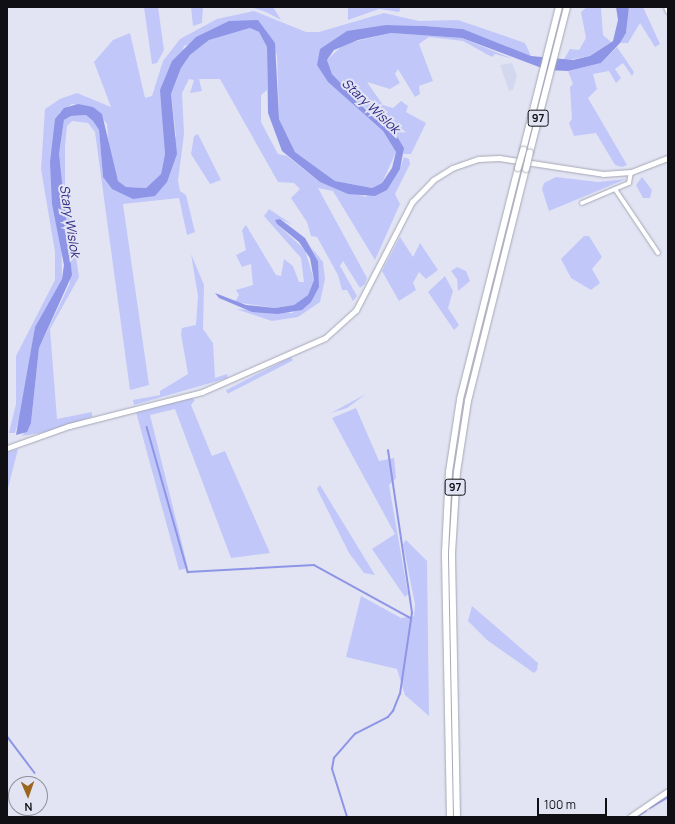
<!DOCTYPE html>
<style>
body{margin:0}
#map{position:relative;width:675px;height:824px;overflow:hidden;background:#e2e4f3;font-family:Manrope,sans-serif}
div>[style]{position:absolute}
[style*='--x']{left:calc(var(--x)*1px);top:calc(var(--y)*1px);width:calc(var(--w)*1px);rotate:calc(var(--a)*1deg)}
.built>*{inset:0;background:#d4d8ee}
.green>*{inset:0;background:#c1c8f9;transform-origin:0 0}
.water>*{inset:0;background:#8e95e6}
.stream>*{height:1.5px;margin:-0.75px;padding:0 0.75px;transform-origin:0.75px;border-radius:0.75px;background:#8e95e6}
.roads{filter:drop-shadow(0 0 1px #a5a7b5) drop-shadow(0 0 1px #a5a7b5)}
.minor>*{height:4px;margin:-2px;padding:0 2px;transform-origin:2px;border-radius:2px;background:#fff}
.tertiary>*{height:5px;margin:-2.5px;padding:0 2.5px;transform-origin:2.5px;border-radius:2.5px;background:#fff}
.primary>*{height:6px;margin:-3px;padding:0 3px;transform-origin:3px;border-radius:3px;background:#fff}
.bridges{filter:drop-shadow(0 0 1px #a5a7b5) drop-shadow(0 0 1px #a5a7b5)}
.primary-bridge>*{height:6px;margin:-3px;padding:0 3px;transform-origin:3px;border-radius:3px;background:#fff}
span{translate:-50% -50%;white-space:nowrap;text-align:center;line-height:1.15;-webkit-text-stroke:4px #e2e4f3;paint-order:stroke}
.shield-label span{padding:1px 3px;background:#e2e4f3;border:1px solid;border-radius:3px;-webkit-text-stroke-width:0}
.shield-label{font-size:11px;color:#0f0f14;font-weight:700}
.water-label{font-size:13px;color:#2f2884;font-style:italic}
.frame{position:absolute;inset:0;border:8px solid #0f0f14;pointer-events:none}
.north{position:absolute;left:8px;top:776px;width:40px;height:40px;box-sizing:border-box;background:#e2e4f3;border:1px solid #8e8f9a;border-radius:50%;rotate:178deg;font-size:11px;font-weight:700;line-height:16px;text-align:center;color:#0f0f14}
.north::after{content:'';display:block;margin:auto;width:14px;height:18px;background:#9c661f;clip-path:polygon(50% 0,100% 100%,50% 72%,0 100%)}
.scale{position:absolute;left:537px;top:798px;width:70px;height:18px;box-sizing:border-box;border:2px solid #0f0f14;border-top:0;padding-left:5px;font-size:12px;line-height:14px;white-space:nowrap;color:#0f0f14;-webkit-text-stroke:3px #e2e4f3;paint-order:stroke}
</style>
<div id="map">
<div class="built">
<div style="clip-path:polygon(512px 63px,517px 75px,513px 90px,509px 91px,500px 65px)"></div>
</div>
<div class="green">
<div style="clip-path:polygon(144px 7px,158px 7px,164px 50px,157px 63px,152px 64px)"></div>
<div style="clip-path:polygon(191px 7px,203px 7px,202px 23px,193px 26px)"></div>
<div style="clip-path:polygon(251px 7px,273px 7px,281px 20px,266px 12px)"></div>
<div style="clip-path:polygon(348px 7px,401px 7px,399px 12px,379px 9px,348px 20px)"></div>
<div style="clip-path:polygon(587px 7px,601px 8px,603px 35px,611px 42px,590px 56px,563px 61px,570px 49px,579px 50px,586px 38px,581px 12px)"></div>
<div style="clip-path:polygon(629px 7px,643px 7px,660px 44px,655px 47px,640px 23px,628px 43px,620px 43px,626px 33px)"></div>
<div style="clip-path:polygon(254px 11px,306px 32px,319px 32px,384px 13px,419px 21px,458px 20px,525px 43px,531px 56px,463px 29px,424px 26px,386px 25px,320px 49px,328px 82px,383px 131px,396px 152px,382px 183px,372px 188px,335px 181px,295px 152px,279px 119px,277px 55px,258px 20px,184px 46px,163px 114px,165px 154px,161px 174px,146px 188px,126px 187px,118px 181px,110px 160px,107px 124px,93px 107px,72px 104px,59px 113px,62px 279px,35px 327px,22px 409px,15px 433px,9px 433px,16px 404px,16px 356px,55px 280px,55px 252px,41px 169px,45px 109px,60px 99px,77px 93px,111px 107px,94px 62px,113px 40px,130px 33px,145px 98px,152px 96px,163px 61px,180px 39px,217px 19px)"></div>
<div style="clip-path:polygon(250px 28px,259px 32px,267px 47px,267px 90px,261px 95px,261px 122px,278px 154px,287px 156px,320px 182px,366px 197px,400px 169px,404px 157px,409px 159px,410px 164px,395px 194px,400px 204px,375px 260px,333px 191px,318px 188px,367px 278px,365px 284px,360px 288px,343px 261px,340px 266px,357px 296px,353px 301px,347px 290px,342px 290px,338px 275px,317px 237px,311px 236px,307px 222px,291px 198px,300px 189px,294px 183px,278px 182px,220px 79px,199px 79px,202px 91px,190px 93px,194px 80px,189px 79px,182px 93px,184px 134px,178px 181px,180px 191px,186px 195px,195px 232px,187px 235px,179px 198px,123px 204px,149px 385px,130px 390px,95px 132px,88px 123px,72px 121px,67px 126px,65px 146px,65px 185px,79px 277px,50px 329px,57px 419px,92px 412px,92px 417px,46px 432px,22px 436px,31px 423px,39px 348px,70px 283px,59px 154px,64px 120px,71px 116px,86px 115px,93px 121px,99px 130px,103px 177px,112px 189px,155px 196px,176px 136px,171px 94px,181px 68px,190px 55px,209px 40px)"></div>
<div style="clip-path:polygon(391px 33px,462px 38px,513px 59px,495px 54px,492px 57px,463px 41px,429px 37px,419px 44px,433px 81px,419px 86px,420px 94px,415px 97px,398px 69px,395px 74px,400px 83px,390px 89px,367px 82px,383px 105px,393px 108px,401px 101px,408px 106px,406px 112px,426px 123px,411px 154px,404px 154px,393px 130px,351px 96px,332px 74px,327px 60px,344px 44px)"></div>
<div style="clip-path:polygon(617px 47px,634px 72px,632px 76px,623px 63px,615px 69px,621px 78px,616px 83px,609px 71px,593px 74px,597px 89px,588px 98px,627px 165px,622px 167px,615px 165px,596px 133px,574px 136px,569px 123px,572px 119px,570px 87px,573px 84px,568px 71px,601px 63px)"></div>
<div style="clip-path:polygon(198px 134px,221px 180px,210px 184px,191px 154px,194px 136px)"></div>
<div style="clip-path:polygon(556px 177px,598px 182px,626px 179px,549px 211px,542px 189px,544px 183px)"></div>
<div style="clip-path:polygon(642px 177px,652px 190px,650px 198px,643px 198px,636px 185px)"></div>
<div style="clip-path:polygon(269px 209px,293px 225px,280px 219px,277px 224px,305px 250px,314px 280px,308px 295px,294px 305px,275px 308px,235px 302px,239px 295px,236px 290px,253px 285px,251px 264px,242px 267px,236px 255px,246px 250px,242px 230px,246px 225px,276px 275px,281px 276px,284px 259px,293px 266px,299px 282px,304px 282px,301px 258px,264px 216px)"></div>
<div style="clip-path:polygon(584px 236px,589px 236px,602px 257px,592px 269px,600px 283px,591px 290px,571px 278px,561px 259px)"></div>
<div style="clip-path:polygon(400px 237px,413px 257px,420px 243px,438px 270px,426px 279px,419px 272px,413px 283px,416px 290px,399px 301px,382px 271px)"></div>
<div style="clip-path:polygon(311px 247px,323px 262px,325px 279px,320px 302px,298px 317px,272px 321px,236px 309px,292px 313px,311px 302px,318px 261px)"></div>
<div style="clip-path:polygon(191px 254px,204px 285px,203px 329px,213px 343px,215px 378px,227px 374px,228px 378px,134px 405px,133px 400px,160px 395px,160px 391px,188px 374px,181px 334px,182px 328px,196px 325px,198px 296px)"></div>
<div style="clip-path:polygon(457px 267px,466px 271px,470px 281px,458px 291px,457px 279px,451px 271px)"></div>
<div style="clip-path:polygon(445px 276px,453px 291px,448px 308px,459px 325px,454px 330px,428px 292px)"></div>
<div style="left:291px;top:357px;width:4px;height:73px;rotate:63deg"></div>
<div style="clip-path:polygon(366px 394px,347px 408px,331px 413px)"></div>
<div style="clip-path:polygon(192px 398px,195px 400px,191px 405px,212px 456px,225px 451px,270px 553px,231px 558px,175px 409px,150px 415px,188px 568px,179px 570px,136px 412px)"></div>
<div style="clip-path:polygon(356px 408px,379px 461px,394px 458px,396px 478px,389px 485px,408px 594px,405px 597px,372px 549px,395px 534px,332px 418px)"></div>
<div style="clip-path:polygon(18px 449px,7px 492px,7px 452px)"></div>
<div style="clip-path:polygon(320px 485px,375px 575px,364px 573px,349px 553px,317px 489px)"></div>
<div style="clip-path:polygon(406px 540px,427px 561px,429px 716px,405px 695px,397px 669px,346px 657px,361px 596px,401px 618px,414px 616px,415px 604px,403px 544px)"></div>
<div style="clip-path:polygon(472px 606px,538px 663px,537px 670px,534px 673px,487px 640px,468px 621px)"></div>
</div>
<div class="water">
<div style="clip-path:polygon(616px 7px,629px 7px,626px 33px,620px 43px,601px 63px,568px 71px,547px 70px,462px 38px,391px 33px,358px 40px,334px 50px,327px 60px,332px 74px,369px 113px,393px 130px,404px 148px,400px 169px,387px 190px,375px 196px,348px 194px,320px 182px,282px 151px,268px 113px,267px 47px,259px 32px,250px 28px,209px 40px,190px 55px,181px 68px,171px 94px,177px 154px,167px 182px,155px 196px,133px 199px,112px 189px,103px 177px,99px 130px,93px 121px,86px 115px,71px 116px,64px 120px,59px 154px,72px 275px,39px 348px,31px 423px,27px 432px,16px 435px,35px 327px,62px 279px,64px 265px,52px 204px,50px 162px,55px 119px,64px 108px,78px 104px,93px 107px,102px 114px,118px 181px,126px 187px,146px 188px,161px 174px,165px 154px,160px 90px,172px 61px,196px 37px,229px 21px,258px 20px,275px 43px,279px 119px,295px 152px,335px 181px,372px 188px,382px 183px,392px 168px,396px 152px,383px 131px,328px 82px,317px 65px,320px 49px,347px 31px,386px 25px,424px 26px,463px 29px,531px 56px,573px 60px,590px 56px,613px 41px,618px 20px)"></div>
<div style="clip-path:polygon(280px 219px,305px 238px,318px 261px,319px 287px,311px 302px,302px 310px,278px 314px,252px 312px,219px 298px,215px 293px,246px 305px,275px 308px,294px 305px,308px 295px,314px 280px,310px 258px,299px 242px,277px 224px,275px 220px)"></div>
</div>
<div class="stream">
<div style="--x:147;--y:427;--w:151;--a:74.2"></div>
<div style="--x:188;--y:572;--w:126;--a:-3.2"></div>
<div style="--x:314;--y:565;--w:111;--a:28.7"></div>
<div style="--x:7;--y:736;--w:46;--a:52.9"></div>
<div style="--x:650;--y:808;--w:21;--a:-31"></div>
<div style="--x:638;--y:816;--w:9;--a:-32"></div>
<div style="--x:347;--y:817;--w:50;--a:-107.4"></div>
<div style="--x:332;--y:769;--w:11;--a:-80"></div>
<div style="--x:334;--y:758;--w:32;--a:-49"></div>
<div style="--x:355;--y:734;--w:37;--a:-27"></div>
<div style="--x:388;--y:717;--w:8;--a:-50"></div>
<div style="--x:393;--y:711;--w:18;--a:-68"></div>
<div style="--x:400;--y:694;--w:82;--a:-81.6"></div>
<div style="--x:412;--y:613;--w:164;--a:-98.4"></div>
</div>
<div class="roads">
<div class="minor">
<div style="--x:666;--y:7;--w:5;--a:68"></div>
<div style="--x:615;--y:189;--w:77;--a:56.1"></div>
<div style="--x:582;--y:203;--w:51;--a:-23.1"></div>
<div style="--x:629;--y:183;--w:11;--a:-80"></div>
</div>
<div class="tertiary">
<div style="--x:7;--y:448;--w:66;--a:-19.5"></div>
<div style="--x:69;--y:426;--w:137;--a:-14.3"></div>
<div style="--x:202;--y:392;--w:134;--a:-23.7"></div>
<div style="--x:325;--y:338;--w:42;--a:-42.1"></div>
<div style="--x:356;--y:310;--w:122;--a:-62.6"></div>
<div style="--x:412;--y:202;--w:30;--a:-46"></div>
<div style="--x:433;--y:180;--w:22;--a:-32"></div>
<div style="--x:452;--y:168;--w:28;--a:-19"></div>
<div style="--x:478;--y:159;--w:21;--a:-3"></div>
<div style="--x:499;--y:158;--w:105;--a:8.7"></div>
<div style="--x:603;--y:174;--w:28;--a:-4"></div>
<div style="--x:631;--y:172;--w:40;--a:-21"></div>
<div style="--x:630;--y:817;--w:46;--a:-34.4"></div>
</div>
<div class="primary">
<div style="--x:523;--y:150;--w:147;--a:-75.9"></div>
<div style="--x:530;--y:152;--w:150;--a:-75.7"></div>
<div style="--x:450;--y:817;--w:264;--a:-91.1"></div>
<div style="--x:445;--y:553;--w:81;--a:-87.2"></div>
<div style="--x:449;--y:472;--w:74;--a:-81.4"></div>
<div style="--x:460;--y:399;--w:238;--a:-75.9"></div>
<div style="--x:457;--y:817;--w:264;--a:-91.1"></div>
<div style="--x:452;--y:553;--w:81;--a:-86.5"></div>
<div style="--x:457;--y:472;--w:72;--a:-81.2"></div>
<div style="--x:468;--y:401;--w:239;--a:-76"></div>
</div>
</div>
<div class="bridges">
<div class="primary-bridge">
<div style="--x:518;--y:168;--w:19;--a:-74"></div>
<div style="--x:526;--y:169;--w:17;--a:-77"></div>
</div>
</div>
<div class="shield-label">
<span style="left:538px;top:118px">97</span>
<span style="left:455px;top:487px">97</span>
</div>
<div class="water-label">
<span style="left:371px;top:106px;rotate:43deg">Stary Wislok</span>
<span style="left:70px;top:221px;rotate:81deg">Stary Wislok</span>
</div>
<div class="frame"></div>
<div class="north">N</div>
<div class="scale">100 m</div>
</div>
